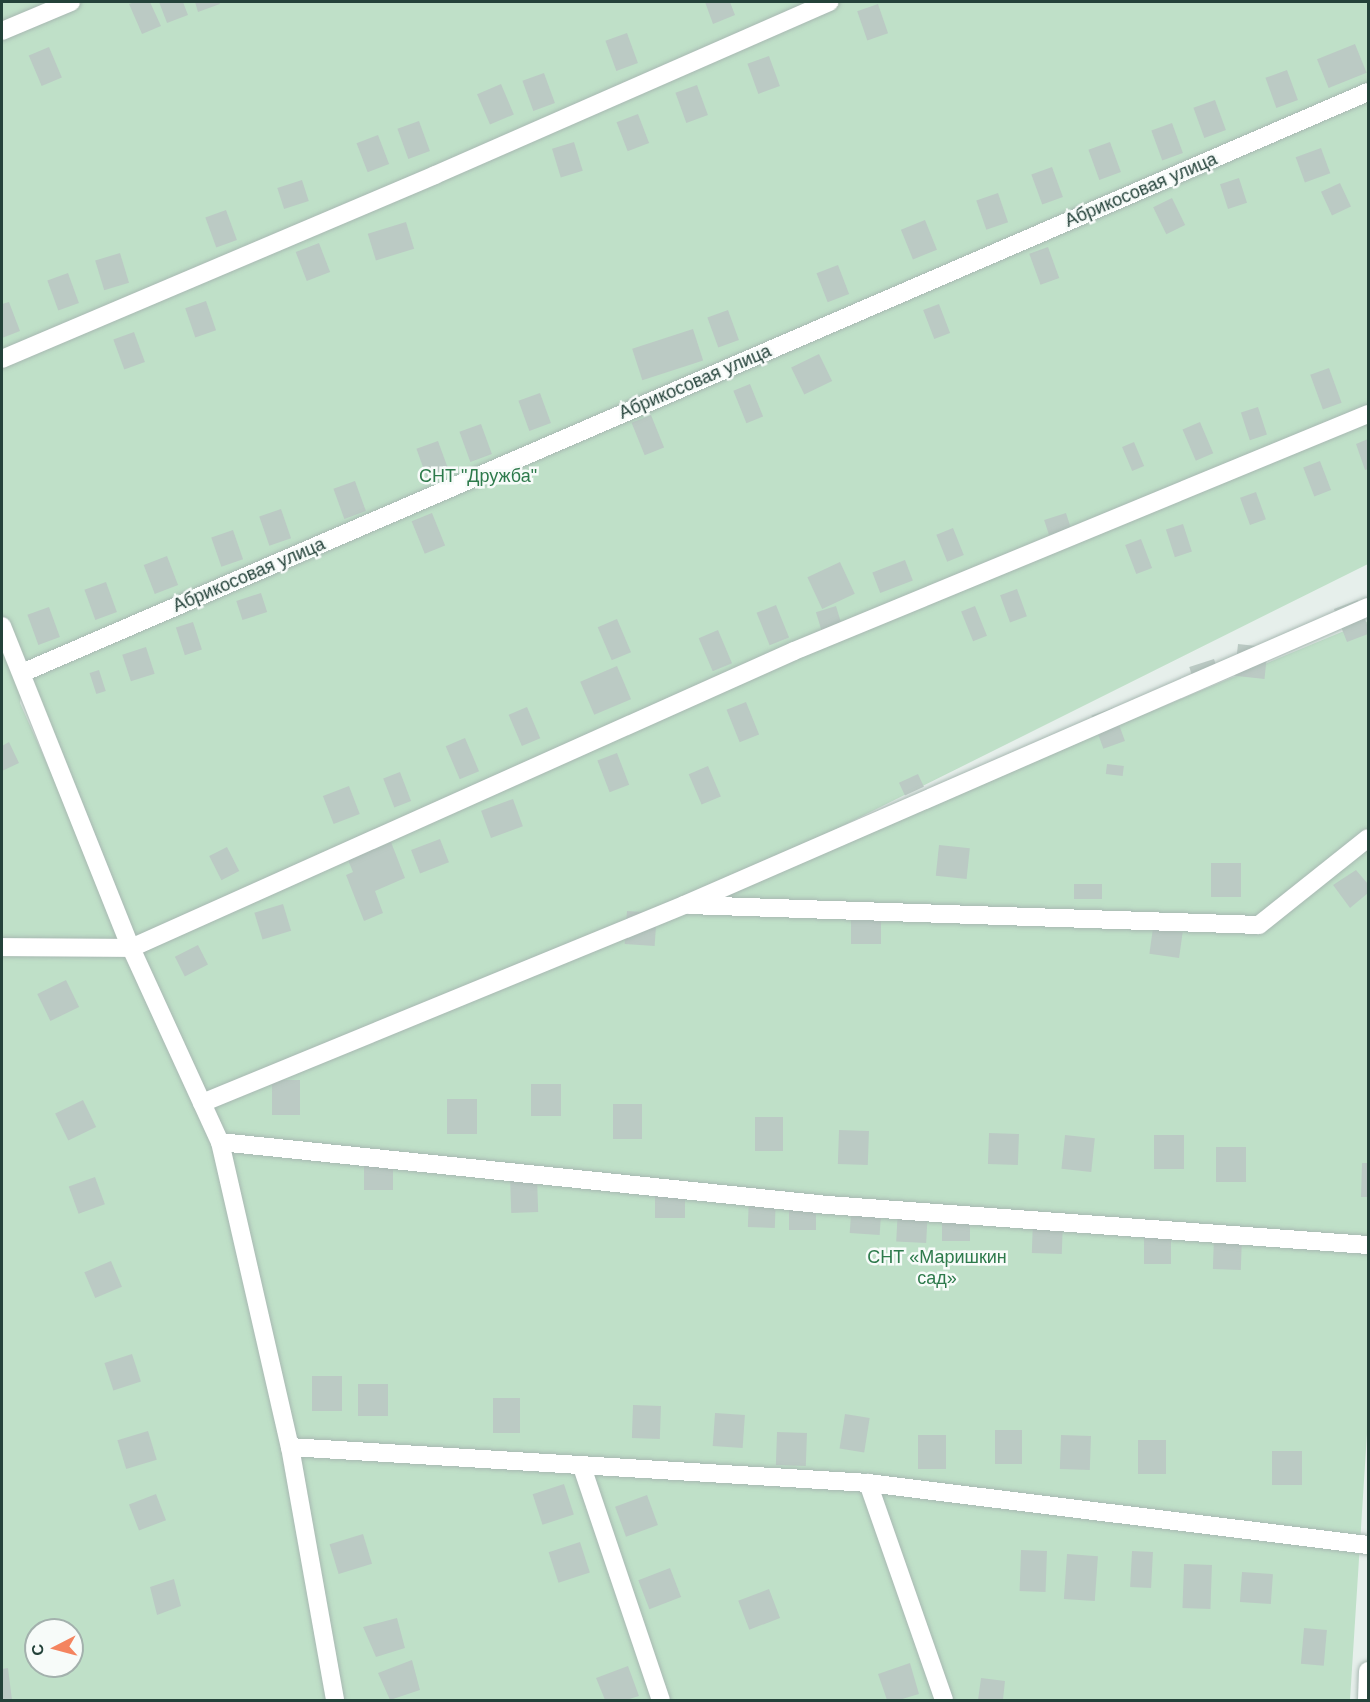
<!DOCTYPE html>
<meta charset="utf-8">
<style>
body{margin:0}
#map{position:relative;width:1370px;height:1702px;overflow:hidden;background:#e6efeb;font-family:Helvetica,sans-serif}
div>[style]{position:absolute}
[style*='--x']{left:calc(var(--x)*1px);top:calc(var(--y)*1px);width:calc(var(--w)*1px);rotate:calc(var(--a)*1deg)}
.green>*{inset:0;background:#bfe0c8}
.building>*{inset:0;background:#bbcac4;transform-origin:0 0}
.roads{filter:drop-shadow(0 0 2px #a8b8b2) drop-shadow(0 0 2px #a8b8b2)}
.minor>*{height:18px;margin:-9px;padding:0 9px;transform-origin:9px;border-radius:9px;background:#fff}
span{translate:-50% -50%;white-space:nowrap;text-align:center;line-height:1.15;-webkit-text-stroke:5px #f7fbf9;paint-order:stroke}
.street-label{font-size:18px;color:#24423a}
.park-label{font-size:18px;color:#2d7a4b}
.frame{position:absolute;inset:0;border:3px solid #24423a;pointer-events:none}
.north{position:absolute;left:24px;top:1618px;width:60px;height:60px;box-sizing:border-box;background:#f7fbf9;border:2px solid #a3b1ad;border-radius:50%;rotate:264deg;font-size:16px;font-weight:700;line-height:24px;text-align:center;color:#24423a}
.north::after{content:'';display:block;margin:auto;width:21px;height:27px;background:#f4845f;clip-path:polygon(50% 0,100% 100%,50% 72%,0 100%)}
</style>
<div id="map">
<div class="green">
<div style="clip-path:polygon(evenodd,2px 2px,1368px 2px,1368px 564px,684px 905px,202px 1103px,22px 675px,20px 703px,200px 1108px,1368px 621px,1368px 1418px,1350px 1700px,2px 1700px,2px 2px,36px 1630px,72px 1630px,72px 1666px,36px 1666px,36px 1630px)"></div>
</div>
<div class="building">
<div style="clip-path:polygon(135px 2px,150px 2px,161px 26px,142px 34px,129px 4px)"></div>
<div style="clip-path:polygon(159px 2px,183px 2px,188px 15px,167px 23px)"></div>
<div style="clip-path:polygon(195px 2px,219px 2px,220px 4px,198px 12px)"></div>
<div style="clip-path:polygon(705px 2px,730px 2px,735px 15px,713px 24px)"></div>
<div style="left:878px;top:4px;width:31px;height:22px;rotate:71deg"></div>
<div style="left:627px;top:33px;width:32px;height:23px;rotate:70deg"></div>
<div style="left:1355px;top:44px;width:31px;height:41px;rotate:68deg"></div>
<div style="left:49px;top:47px;width:33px;height:22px;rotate:67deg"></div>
<div style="left:769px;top:56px;width:32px;height:23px;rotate:70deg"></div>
<div style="left:1287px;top:70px;width:32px;height:23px;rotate:70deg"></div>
<div style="left:544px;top:73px;width:32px;height:23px;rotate:70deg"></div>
<div style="left:501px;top:84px;width:33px;height:26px;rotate:67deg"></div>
<div style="left:697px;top:85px;width:32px;height:23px;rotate:70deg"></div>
<div style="left:1215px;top:100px;width:32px;height:23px;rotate:70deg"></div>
<div style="left:638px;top:114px;width:31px;height:23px;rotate:69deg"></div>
<div style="left:419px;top:121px;width:32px;height:23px;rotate:70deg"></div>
<div style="left:1172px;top:123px;width:32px;height:22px;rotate:70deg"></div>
<div style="left:378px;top:135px;width:31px;height:23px;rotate:69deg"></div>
<div style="left:574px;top:142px;width:30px;height:23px;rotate:73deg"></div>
<div style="left:1110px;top:142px;width:32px;height:23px;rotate:70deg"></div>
<div style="left:1321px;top:148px;width:27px;height:27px;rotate:70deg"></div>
<div style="left:1052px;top:167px;width:32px;height:22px;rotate:70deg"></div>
<div style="left:1239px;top:178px;width:26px;height:20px;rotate:72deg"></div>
<div style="left:302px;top:180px;width:22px;height:26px;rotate:72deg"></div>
<div style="left:1340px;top:183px;width:26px;height:21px;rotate:65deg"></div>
<div style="left:998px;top:193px;width:31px;height:23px;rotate:71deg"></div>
<div style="left:1172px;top:198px;width:30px;height:21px;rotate:64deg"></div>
<div style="left:226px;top:210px;width:32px;height:22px;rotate:70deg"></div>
<div style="left:925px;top:220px;width:32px;height:26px;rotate:68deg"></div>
<div style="left:406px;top:222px;width:28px;height:40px;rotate:73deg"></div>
<div style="left:319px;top:243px;width:31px;height:25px;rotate:69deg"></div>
<div style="left:1048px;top:247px;width:33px;height:20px;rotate:70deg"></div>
<div style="left:120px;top:253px;width:31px;height:26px;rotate:73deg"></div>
<div style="left:838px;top:265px;width:31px;height:23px;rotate:69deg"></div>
<div style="left:68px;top:273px;width:32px;height:22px;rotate:70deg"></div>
<div style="left:206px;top:301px;width:31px;height:22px;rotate:71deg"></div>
<div style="clip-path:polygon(9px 302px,20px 331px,2px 338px,2px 304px)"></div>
<div style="left:939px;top:304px;width:31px;height:17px;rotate:69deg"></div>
<div style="left:728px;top:310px;width:32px;height:22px;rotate:70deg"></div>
<div style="left:693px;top:329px;width:33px;height:64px;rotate:72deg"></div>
<div style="left:134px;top:332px;width:32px;height:22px;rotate:70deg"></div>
<div style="left:819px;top:354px;width:30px;height:31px;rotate:64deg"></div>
<div style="left:1329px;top:368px;width:37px;height:20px;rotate:70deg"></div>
<div style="left:750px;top:384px;width:35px;height:18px;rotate:68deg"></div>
<div style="left:540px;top:393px;width:32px;height:23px;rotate:70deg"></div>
<div style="left:1258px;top:407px;width:29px;height:18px;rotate:72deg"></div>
<div style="left:651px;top:415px;width:35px;height:21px;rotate:68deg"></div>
<div style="left:1200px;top:422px;width:34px;height:19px;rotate:67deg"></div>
<div style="left:481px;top:424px;width:32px;height:23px;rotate:70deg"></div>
<div style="clip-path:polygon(1368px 439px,1368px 469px,1365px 470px,1356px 444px)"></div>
<div style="left:438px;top:441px;width:32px;height:23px;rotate:70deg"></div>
<div style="left:1134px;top:442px;width:26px;height:13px;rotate:67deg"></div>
<div style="left:1320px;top:461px;width:31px;height:18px;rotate:69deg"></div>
<div style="left:355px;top:481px;width:32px;height:23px;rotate:70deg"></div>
<div style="left:1256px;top:492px;width:29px;height:17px;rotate:70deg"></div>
<div style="left:281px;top:509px;width:31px;height:23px;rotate:71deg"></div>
<div style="left:432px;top:513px;width:35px;height:22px;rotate:68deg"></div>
<div style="left:1066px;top:513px;width:16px;height:23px;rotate:72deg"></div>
<div style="left:1183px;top:524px;width:29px;height:18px;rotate:72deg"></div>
<div style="left:953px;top:528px;width:29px;height:18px;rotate:68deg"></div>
<div style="left:233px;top:530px;width:31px;height:23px;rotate:71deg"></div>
<div style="left:1141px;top:539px;width:31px;height:17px;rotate:69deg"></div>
<div style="left:167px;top:556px;width:31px;height:25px;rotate:69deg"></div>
<div style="left:905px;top:560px;width:22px;height:35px;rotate:69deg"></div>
<div style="left:840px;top:562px;width:35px;height:36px;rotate:65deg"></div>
<div style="left:106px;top:582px;width:32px;height:23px;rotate:70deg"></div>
<div style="left:1017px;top:589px;width:29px;height:18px;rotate:70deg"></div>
<div style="left:261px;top:593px;width:20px;height:26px;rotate:72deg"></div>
<div style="clip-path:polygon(1358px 600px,1368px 627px,1368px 634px,1347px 642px,1334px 609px)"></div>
<div style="left:776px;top:605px;width:35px;height:21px;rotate:68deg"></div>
<div style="left:836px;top:606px;width:24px;height:21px;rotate:73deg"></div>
<div style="left:975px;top:606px;width:32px;height:15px;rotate:68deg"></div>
<div style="left:49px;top:607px;width:32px;height:23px;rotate:70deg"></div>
<div style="left:617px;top:619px;width:36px;height:21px;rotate:67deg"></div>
<div style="left:193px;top:622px;width:29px;height:18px;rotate:72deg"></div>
<div style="left:718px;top:630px;width:36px;height:21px;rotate:67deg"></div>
<div style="left:1238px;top:644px;width:30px;height:32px;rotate:6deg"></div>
<div style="left:146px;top:647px;width:28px;height:25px;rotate:72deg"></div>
<div style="left:1214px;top:659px;width:22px;height:26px;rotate:72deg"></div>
<div style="left:617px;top:666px;width:36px;height:40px;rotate:67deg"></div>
<div style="left:99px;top:670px;width:22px;height:10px;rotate:72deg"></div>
<div style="left:746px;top:702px;width:35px;height:21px;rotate:68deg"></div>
<div style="left:527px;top:707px;width:34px;height:20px;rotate:67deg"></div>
<div style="left:1113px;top:708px;width:35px;height:23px;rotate:70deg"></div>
<div style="left:465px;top:738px;width:36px;height:21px;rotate:67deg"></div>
<div style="clip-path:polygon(9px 742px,19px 763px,2px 771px,2px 746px)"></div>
<div style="left:617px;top:753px;width:34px;height:21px;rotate:69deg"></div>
<div style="left:1107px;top:764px;width:17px;height:10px;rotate:7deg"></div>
<div style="left:708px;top:766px;width:33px;height:21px;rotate:67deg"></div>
<div style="left:400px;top:772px;width:31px;height:18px;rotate:69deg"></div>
<div style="left:918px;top:774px;width:14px;height:21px;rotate:65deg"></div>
<div style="left:349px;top:786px;width:30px;height:28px;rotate:69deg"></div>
<div style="left:513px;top:799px;width:29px;height:34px;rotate:70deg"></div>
<div style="left:440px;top:839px;width:25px;height:31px;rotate:69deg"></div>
<div style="clip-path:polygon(391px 842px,405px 878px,375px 891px,383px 913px,364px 921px,346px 875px,353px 872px,348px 860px)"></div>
<div style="left:939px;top:845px;width:31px;height:31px;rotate:6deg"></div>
<div style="left:227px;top:847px;width:27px;height:20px;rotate:63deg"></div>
<div style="left:1211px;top:863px;width:30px;height:34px"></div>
<div style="clip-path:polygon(1356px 870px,1368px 884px,1368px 893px,1350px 908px,1333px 885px)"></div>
<div style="left:1074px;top:884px;width:28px;height:15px"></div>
<div style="left:283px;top:904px;width:28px;height:30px;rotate:73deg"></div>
<div style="left:851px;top:910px;width:30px;height:34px"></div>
<div style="left:627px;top:911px;width:30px;height:33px;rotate:4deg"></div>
<div style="left:1153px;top:928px;width:30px;height:26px;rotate:8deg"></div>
<div style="left:198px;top:945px;width:22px;height:26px;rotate:63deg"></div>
<div style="left:66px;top:980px;width:30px;height:32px;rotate:64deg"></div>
<div style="left:300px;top:1080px;width:35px;height:28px;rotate:90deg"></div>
<div style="left:531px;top:1084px;width:30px;height:32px"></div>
<div style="left:447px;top:1099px;width:30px;height:35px"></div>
<div style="left:83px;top:1100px;width:30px;height:31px;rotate:64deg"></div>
<div style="left:613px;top:1104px;width:29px;height:35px"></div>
<div style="left:783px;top:1117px;width:34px;height:28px;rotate:90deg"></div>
<div style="left:839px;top:1130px;width:30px;height:34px;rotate:2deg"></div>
<div style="left:989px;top:1133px;width:30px;height:31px;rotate:2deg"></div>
<div style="left:1065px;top:1135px;width:30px;height:34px;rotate:6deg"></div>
<div style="left:1154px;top:1135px;width:30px;height:34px"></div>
<div style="left:1216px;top:1147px;width:30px;height:35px"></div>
<div style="left:364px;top:1155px;width:29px;height:35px"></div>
<div style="clip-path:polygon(1362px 1163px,1368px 1163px,1368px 1197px,1361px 1197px)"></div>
<div style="left:95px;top:1177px;width:29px;height:28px;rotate:70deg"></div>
<div style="left:537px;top:1177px;width:35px;height:27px;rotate:88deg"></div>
<div style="left:655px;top:1184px;width:30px;height:34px"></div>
<div style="left:749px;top:1194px;width:27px;height:33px;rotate:2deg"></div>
<div style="left:789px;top:1198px;width:27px;height:32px"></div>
<div style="left:852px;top:1200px;width:30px;height:33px;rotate:4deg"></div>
<div style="left:928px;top:1208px;width:35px;height:30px;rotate:93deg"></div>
<div style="left:942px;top:1209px;width:28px;height:32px"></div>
<div style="left:1033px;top:1219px;width:30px;height:34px;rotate:2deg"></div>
<div style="left:1144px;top:1230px;width:27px;height:34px"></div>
<div style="left:1214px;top:1236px;width:28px;height:33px;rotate:2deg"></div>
<div style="left:111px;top:1261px;width:28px;height:29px;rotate:67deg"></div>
<div style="left:132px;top:1354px;width:29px;height:29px;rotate:72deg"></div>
<div style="left:312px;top:1376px;width:30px;height:35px"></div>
<div style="left:358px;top:1384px;width:30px;height:32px"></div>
<div style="left:493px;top:1398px;width:27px;height:35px"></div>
<div style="left:633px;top:1405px;width:28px;height:33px;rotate:2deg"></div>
<div style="left:715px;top:1413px;width:30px;height:33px;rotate:4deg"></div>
<div style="left:845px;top:1414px;width:25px;height:35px;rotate:9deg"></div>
<div style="left:995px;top:1430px;width:27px;height:34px"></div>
<div style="left:148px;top:1431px;width:30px;height:32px;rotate:73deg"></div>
<div style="left:777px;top:1432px;width:30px;height:33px;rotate:2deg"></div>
<div style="left:918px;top:1435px;width:28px;height:34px"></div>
<div style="left:1061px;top:1435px;width:30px;height:34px;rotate:2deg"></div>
<div style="left:1138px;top:1440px;width:28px;height:34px"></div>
<div style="left:1272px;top:1451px;width:30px;height:34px"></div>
<div style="left:564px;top:1484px;width:32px;height:33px;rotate:72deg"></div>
<div style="left:156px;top:1494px;width:28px;height:29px;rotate:69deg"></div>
<div style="left:647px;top:1495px;width:32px;height:34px;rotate:70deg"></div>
<div style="left:363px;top:1534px;width:31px;height:35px;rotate:73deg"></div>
<div style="left:580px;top:1542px;width:32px;height:33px;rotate:72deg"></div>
<div style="left:1021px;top:1550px;width:26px;height:41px;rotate:2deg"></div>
<div style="left:1132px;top:1551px;width:21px;height:36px;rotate:3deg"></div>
<div style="left:1067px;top:1554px;width:31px;height:45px;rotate:4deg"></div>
<div style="left:1184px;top:1564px;width:28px;height:44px;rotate:2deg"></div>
<div style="left:670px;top:1568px;width:31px;height:34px;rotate:69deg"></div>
<div style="left:1242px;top:1572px;width:31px;height:30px;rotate:4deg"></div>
<div style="clip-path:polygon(174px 1579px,181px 1606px,157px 1615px,150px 1587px)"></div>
<div style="left:769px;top:1589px;width:31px;height:33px;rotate:69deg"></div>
<div style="clip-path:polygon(397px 1618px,405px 1648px,376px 1657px,363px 1627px)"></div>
<div style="left:1304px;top:1628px;width:23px;height:36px;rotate:5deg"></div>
<div style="clip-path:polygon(412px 1660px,420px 1690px,390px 1700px,378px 1673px)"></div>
<div style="clip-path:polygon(910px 1663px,919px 1694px,899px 1700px,887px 1700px,878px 1674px)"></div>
<div style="clip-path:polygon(628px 1666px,639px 1696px,626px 1700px,605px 1700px,596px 1678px)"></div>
<div style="clip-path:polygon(8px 1668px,12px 1700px,2px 1700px,2px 1669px)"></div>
<div style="clip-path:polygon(981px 1678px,1005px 1681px,1003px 1700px,978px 1700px)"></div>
</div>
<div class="roads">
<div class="minor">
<div style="--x:2;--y:31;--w:75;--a:-22.8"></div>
<div style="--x:2;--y:359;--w:470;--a:-23"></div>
<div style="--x:435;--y:175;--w:431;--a:-23.7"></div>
<div style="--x:2;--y:626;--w:347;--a:68.2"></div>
<div style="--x:131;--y:948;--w:213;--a:65.4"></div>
<div style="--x:220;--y:1142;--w:313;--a:77.1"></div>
<div style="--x:290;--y:1447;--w:257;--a:79.9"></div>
<div style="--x:22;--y:673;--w:1466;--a:-23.35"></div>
<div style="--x:689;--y:905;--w:570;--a:2.01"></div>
<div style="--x:1259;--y:925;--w:139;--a:-38.6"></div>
<div style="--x:2;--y:947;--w:129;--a:0.4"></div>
<div style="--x:131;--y:948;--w:726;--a:-24.13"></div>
<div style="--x:794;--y:651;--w:621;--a:-22.44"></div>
<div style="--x:202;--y:1103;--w:521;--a:-22.33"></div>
<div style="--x:684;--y:905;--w:746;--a:-23.54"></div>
<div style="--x:220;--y:1142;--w:611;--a:5.92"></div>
<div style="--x:828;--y:1205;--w:541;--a:4.24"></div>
<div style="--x:290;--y:1447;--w:579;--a:3.56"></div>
<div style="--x:868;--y:1483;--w:504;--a:7.07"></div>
<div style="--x:582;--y:1467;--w:246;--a:71.3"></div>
<div style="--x:868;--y:1483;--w:230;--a:70.7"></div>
<div style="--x:1367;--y:1700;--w:29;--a:-88"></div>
</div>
</div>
<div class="street-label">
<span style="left:1141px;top:190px;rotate:-23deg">Абрикосовая улица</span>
<span style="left:695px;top:382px;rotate:-23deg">Абрикосовая улица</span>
<span style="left:249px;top:575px;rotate:-23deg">Абрикосовая улица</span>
</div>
<div class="park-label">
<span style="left:478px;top:476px">СНТ "Дружба"</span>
<span style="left:937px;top:1268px">СНТ «Маришкин<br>сад»</span>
</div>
<div class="frame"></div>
<div class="north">С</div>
</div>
